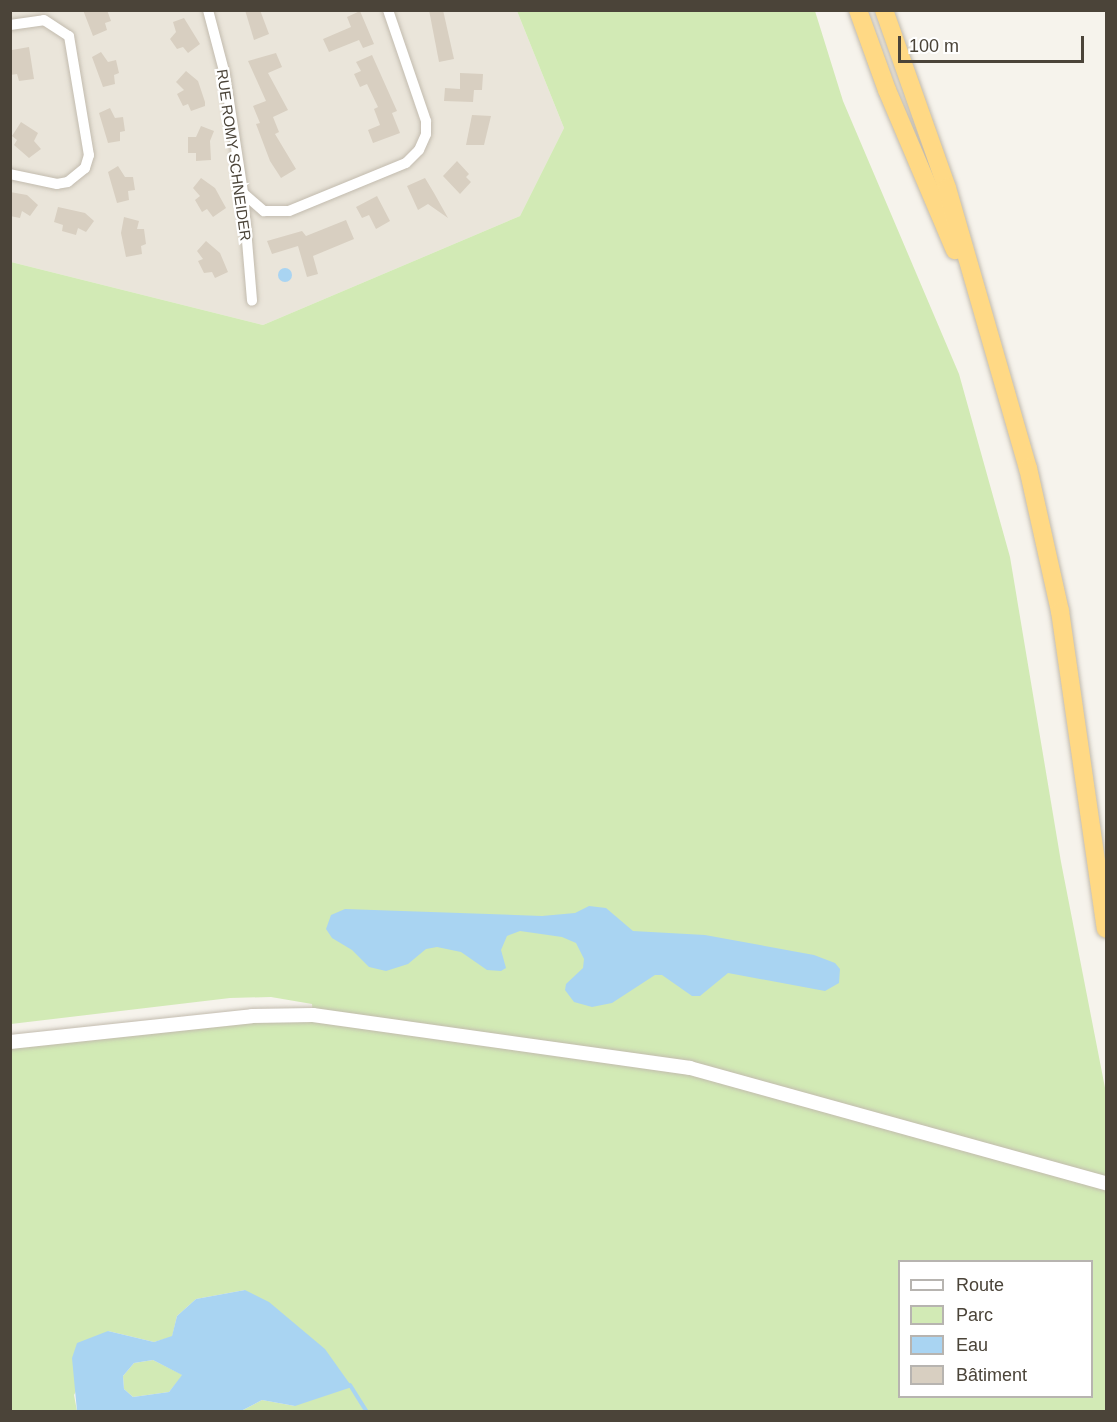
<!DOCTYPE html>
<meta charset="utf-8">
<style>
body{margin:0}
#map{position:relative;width:1117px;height:1422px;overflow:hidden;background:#f6f3ec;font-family:Helvetica,sans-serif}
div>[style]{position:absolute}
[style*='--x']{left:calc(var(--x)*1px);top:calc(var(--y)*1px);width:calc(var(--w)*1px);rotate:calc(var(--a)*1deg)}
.residential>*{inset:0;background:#eae5da}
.green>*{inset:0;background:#d2eab5}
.water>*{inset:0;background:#a9d4f2}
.round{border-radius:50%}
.stream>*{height:4px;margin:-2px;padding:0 2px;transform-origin:2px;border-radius:2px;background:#a9d4f2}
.building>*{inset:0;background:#d8cfc1}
.roads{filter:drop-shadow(0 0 2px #c2bbae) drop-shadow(0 0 2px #c2bbae)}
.minor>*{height:10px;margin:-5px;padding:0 5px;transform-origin:5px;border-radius:5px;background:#fff}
.tertiary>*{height:14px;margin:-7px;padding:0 7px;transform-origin:7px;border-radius:7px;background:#fff}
.trunk>*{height:18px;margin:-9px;padding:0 9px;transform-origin:9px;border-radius:9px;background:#ffd985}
span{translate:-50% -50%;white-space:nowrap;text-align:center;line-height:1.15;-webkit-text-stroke:4.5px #fff;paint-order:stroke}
.street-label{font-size:15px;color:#4b4439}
.frame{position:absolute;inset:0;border:12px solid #4b4439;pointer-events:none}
.legend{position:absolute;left:898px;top:1260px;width:195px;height:138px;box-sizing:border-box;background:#fff;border:2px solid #b7b4b0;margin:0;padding:8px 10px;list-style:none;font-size:18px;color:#4b4439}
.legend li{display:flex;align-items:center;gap:12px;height:30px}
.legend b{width:30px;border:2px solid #b7b4b0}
.scale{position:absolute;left:898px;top:36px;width:186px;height:27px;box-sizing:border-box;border:3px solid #4b4439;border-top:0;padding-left:8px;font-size:18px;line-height:21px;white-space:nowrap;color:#4b4439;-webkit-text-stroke:4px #fff;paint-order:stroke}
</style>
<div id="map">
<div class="residential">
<div style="clip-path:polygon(11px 11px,517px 11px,564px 128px,520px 216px,263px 325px,11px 262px)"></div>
</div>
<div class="green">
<div style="clip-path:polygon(evenodd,517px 11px,815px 11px,843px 101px,959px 374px,1010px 557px,1061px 862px,1106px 1093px,1106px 1411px,241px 1411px,262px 1400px,295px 1406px,245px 1290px,196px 1299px,177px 1316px,172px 1337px,154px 1342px,108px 1331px,74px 1395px,77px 1411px,11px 1412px,11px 1042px,313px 1015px,312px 1004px,271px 997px,230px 998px,11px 1024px,11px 262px,263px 325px,520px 216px,564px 128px,517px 11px,900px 1262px,1092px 1262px,1092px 1396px,900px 1396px,900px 1262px)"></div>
<div style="clip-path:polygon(153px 1360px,183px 1375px,169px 1392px,133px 1397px,124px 1389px,123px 1376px,134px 1363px)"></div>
</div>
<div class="water">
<div class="round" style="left:278px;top:268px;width:14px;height:14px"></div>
<div style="clip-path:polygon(589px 906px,606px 908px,633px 931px,705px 935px,814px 955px,835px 963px,840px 969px,839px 983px,825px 991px,728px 973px,700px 996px,692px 996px,662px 975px,655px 975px,612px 1003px,592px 1007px,574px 1002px,565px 990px,566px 984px,583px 968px,584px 959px,576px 943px,562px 937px,520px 931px,507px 936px,501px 950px,506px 968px,501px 971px,487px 970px,461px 952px,437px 947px,426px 949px,408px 964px,386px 971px,369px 967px,352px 950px,332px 938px,326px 929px,331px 915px,345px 909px,542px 916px,575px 913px)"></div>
<div style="clip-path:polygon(evenodd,245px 1290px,269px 1302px,325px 1349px,352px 1387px,295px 1406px,262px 1400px,241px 1411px,77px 1411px,72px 1358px,77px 1343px,108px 1331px,154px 1342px,172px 1336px,177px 1316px,196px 1299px,245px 1290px,153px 1360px,182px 1375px,169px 1392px,133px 1397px,124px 1389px,123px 1376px,134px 1363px,153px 1360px)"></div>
</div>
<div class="stream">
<div style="--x:350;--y:1385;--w:32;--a:58"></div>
</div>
<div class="building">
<div style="clip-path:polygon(83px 10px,107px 10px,111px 21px,105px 23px,107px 30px,93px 36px)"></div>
<div style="clip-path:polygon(245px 10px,260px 10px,269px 34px,254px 40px)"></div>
<div style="clip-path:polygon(429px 10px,443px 10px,454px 59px,439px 62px)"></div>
<div style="clip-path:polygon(360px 11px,374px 44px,363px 48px,359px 40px,329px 52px,323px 39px,351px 27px,347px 17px)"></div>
<div style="clip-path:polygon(184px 18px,200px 44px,188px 53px,183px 47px,177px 49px,170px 39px,176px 32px,173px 22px)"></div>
<div style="clip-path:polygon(29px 47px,34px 79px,19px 81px,17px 74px,10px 75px,12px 50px)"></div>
<div style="clip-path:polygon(101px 52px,108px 62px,116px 60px,119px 73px,114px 75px,115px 84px,103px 87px,92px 57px)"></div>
<div style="clip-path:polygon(276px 53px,282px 67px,268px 73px,288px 110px,273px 117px,279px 132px,275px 134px,296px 169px,281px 178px,270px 161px,256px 124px,260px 123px,253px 106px,266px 101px,248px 61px)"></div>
<div style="clip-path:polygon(372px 55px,397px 111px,392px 113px,400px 133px,373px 143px,368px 130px,380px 125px,374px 109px,378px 107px,367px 84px,360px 87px,354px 74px,361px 71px,356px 62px)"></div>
<div style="clip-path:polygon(186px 71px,198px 81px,205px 102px,205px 106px,191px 111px,188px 104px,183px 106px,177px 94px,184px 90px,176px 82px)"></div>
<div style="clip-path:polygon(460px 73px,483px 74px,482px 90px,474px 90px,473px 102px,444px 101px,445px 88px,460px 89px)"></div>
<div style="clip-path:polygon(110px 108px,115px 118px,123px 117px,125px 131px,120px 132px,120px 141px,108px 143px,99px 113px)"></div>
<div style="clip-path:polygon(472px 115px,491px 116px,484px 145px,466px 145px)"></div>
<div style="clip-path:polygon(21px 122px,38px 133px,34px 141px,41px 149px,29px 158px,14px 145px,17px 140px,12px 136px)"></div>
<div style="clip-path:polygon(201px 126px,214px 131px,210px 141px,211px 160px,196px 161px,196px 153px,188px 153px,188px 137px,196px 137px)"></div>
<div style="clip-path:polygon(457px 161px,469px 174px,466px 177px,471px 182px,460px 194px,443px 176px)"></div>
<div style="clip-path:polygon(118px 166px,125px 177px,133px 177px,135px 190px,128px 191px,129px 200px,117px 203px,108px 172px)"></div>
<div style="clip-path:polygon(201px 178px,215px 188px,226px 208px,213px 217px,207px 209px,202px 212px,195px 200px,200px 196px,193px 188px)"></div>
<div style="clip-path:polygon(425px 178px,434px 193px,448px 218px,428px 204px,418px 210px,407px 186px)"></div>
<div style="clip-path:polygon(10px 192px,27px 195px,38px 205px,30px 216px,22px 211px,20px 218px,10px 216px)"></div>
<div style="clip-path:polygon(377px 196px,390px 221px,376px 229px,369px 215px,362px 218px,356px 207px)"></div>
<div style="clip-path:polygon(58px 207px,85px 213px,94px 221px,86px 232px,78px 228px,76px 235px,62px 231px,63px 225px,54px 222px)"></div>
<div style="clip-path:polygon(124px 217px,139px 221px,137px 229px,144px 229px,146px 244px,141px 246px,142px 254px,126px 257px,121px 233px)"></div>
<div style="clip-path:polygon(346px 220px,354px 239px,313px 256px,318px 274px,307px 277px,298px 246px,272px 254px,267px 241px,302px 231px,306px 236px)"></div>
<div style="clip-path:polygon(206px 241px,220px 253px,228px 272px,215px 278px,212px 272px,204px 273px,198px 261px,203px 259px,197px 251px)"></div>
</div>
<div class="roads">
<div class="minor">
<div style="--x:208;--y:10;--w:67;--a:75.3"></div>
<div style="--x:225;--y:75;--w:119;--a:81.3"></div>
<div style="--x:243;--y:193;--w:108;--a:85.2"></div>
<div style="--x:10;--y:25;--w:34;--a:-8"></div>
<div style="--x:44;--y:20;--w:30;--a:33"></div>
<div style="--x:69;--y:36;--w:121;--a:80.5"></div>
<div style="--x:89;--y:155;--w:14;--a:107"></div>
<div style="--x:85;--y:168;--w:22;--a:141"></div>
<div style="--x:68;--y:182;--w:11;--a:170"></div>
<div style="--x:57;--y:184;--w:48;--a:-168"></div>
<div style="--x:243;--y:193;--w:28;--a:41"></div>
<div style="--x:264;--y:211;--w:25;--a:0"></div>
<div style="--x:289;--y:211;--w:126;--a:-22.3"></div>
<div style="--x:406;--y:163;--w:18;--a:-45"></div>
<div style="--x:419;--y:150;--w:17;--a:-66"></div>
<div style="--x:426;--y:134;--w:13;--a:-90"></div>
<div style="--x:426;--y:121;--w:117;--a:-108.9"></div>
</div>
<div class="tertiary">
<div style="--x:10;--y:1042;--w:243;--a:-6.1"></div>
<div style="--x:252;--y:1016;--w:61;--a:-0.9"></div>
<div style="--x:313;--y:1015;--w:381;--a:8"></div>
<div style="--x:690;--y:1068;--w:432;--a:15.5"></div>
</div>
<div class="trunk">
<div style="--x:858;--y:10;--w:85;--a:70.1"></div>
<div style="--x:887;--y:90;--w:174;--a:67"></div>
<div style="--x:884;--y:10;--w:189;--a:70.5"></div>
<div style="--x:947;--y:188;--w:291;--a:73.9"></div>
<div style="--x:1028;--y:468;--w:147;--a:77.4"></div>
<div style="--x:1060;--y:611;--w:321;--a:81.8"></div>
</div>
</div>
<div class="street-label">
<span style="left:234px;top:155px;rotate:82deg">RUE ROMY SCHNEIDER</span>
</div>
<div class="frame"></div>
<ul class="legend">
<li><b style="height:8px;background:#fff"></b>Route</li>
<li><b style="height:16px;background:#d2eab5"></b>Parc</li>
<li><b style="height:16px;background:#a9d4f2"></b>Eau</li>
<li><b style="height:16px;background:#d8cfc1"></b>Bâtiment</li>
</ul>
<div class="scale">100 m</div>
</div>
